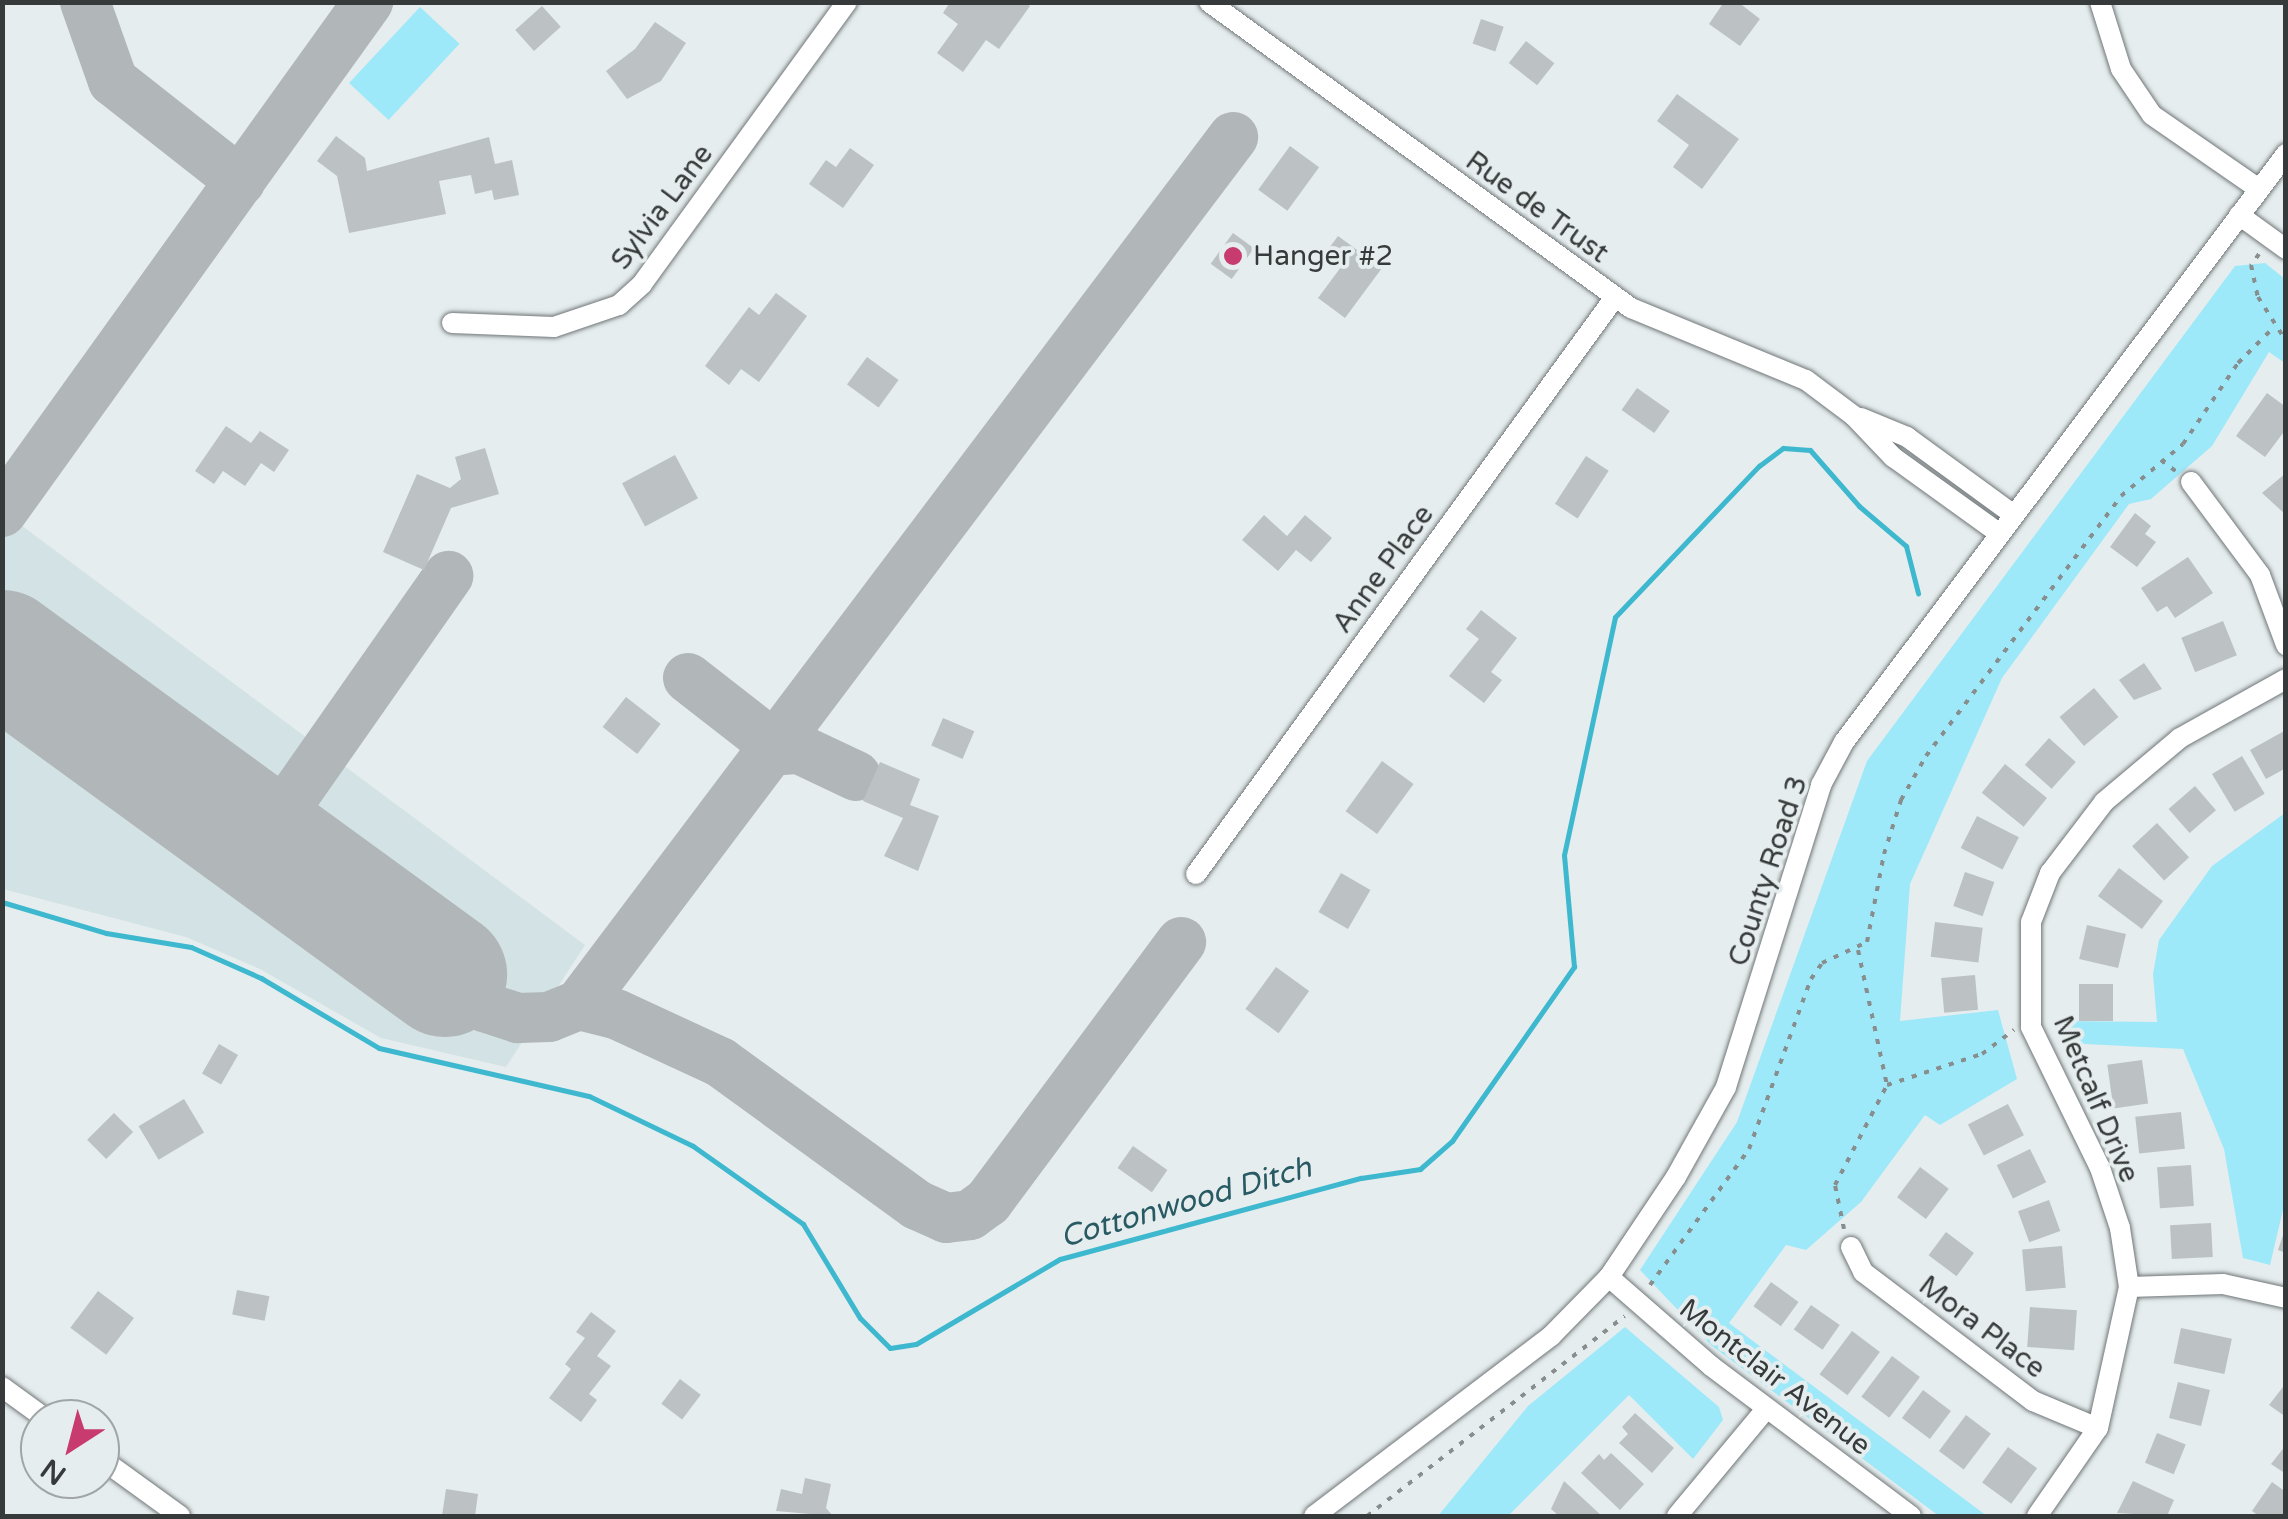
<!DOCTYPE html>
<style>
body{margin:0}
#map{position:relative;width:2288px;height:1519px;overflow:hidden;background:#e6edee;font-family:"Varela Round",sans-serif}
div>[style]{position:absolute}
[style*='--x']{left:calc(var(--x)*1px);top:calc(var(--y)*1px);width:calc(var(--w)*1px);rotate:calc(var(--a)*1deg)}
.built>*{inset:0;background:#d2e2e5}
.green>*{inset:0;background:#9de9f9;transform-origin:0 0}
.stream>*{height:5px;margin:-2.5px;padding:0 2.5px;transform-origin:2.5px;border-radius:2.5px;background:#3eb8ce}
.taxiway>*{height:50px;margin:-25px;padding:0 25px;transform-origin:25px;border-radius:25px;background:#b1b6b8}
.runway>*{height:125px;margin:-62.5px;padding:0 62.5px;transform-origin:62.5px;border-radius:62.5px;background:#b1b6b8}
.building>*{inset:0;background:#bcc2c4;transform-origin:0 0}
.path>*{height:4px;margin-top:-2px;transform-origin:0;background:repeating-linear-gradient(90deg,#888d8d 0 5px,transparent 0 13px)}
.roads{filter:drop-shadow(0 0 2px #707678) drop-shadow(0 0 2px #707678)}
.minor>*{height:20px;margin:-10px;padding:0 10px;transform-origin:10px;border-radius:10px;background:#fff}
.dots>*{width:28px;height:28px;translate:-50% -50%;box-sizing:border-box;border:5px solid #e6edee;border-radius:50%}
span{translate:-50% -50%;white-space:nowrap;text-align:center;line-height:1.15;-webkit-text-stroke:8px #e6edee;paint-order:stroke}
.street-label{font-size:28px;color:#373a3a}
.poi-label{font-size:28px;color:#373a3a}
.left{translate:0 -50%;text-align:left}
.water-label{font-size:30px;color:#285a64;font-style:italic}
.frame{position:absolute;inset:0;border:5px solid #373a3a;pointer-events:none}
.north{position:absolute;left:20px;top:1399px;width:100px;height:100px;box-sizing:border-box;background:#e6edee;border:2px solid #a0a5a6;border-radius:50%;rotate:216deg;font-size:28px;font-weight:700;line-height:40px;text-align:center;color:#373a3a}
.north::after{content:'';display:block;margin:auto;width:35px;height:45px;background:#c73b6f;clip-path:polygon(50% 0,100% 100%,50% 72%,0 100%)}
</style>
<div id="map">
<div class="built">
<div style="clip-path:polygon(2px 511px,585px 945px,506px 1067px,381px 1038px,260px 969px,186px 937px,3px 889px)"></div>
</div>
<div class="green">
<div style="left:420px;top:7px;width:54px;height:104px;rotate:43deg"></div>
<div style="clip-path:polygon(2265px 263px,2285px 279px,2285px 363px,2269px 352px,2212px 446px,2151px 499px,2129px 504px,2002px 678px,1910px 884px,1900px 1021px,1998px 1010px,2017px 1079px,1940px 1125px,1925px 1115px,1861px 1202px,1806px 1250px,1786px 1245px,1729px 1323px,1987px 1516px,1939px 1516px,1711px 1345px,1640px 1270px,1737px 1122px,1867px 761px,2235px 266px)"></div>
<div style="clip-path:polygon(2285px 813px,2286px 1197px,2270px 1265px,2243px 1258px,2224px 1149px,2183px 1049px,2066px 1043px,2059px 1021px,2157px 1022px,2153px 974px,2159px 940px,2212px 866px)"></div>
<div style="clip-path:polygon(1625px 1327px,1719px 1407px,1723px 1420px,1693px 1459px,1629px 1395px,1508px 1516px,1438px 1516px,1528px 1406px)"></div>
</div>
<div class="stream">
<div style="--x:2;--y:902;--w:109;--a:16.6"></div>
<div style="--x:106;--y:933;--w:86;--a:9.4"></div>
<div style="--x:191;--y:947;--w:77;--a:23.9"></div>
<div style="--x:261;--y:978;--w:137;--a:30.7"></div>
<div style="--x:379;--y:1048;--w:215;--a:12.9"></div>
<div style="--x:589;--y:1096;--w:115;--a:25.7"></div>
<div style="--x:693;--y:1146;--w:135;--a:35.3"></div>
<div style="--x:803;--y:1224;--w:110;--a:58.8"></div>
<div style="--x:860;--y:1318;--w:42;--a:45"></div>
<div style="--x:890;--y:1348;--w:26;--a:-9"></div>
<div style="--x:916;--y:1344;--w:167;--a:-30.6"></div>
<div style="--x:1060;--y:1259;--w:312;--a:-15.1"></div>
<div style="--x:1361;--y:1178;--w:60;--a:-8.7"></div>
<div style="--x:1420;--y:1169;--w:43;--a:-41.2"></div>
<div style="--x:1452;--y:1141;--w:213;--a:-55"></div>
<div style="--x:1574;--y:967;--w:112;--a:-95.1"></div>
<div style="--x:1564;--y:855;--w:243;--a:-77.9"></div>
<div style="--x:1615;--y:617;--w:209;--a:-46.4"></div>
<div style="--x:1759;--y:466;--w:30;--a:-37"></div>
<div style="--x:1783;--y:448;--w:27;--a:4"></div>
<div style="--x:1810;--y:450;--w:74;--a:48.8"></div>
<div style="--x:1859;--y:506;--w:62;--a:40.4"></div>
<div style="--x:1906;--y:546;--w:49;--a:75.7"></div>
</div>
<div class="taxiway">
<div style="--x:85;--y:2;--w:84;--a:70.5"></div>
<div style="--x:113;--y:81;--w:162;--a:38.2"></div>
<div style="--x:2;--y:512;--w:628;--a:-54.33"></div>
<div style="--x:688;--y:678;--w:109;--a:37.9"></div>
<div style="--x:769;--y:751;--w:30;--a:-4"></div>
<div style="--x:799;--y:749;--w:63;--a:25.3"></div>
<div style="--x:262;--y:842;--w:325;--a:-55"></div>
<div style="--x:444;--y:974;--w:52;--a:39.5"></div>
<div style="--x:484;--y:1007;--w:36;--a:18"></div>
<div style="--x:518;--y:1018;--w:31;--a:-2"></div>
<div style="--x:549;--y:1017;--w:32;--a:-22"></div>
<div style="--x:579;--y:1005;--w:1087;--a:-53"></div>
<div style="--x:579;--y:1005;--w:38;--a:14"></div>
<div style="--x:616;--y:1014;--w:115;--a:24.8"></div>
<div style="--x:720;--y:1062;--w:243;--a:36"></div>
<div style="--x:917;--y:1205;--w:32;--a:24"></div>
<div style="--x:946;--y:1218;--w:24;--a:-7"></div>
<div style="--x:970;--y:1215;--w:22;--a:-36"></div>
<div style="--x:988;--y:1202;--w:324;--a:-53.4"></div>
</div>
<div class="runway">
<div style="--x:2;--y:652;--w:547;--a:36.07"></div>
</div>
<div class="building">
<div style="clip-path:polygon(950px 2px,1025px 2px,1030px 6px,999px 49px,986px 40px,963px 72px,937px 53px,958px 24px,943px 13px)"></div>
<div style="clip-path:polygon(1724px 2px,1738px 2px,1760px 19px,1740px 46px,1709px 24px)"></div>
<div style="left:542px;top:6px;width:28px;height:36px;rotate:48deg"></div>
<div style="left:1481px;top:19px;width:24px;height:26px;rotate:19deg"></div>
<div style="clip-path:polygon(655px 22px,686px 43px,661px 81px,627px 99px,606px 71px,635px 49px)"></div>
<div style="left:1526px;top:41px;width:36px;height:28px;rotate:38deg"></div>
<div style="clip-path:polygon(1677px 94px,1739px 139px,1702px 189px,1673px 167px,1689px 145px,1657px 121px)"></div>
<div style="clip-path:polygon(336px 136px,365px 158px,367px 171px,489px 137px,495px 164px,512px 160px,519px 195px,494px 200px,492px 190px,475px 194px,471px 175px,439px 181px,446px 214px,349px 233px,337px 176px,317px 161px)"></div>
<div style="left:1290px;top:146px;width:36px;height:54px;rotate:36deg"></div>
<div style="clip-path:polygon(850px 148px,874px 165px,843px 208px,809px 184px,826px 160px,836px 167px)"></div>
<div style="left:1233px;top:233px;width:26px;height:38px;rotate:36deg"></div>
<div style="clip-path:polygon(1338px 236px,1382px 268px,1345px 318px,1318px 298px,1341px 267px,1324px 255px)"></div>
<div style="clip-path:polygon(776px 293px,807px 316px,759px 382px,741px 369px,729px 385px,705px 366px,749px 307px,759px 315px)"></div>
<div style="left:867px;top:357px;width:39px;height:34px;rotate:36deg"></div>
<div style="left:1637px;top:388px;width:40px;height:27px;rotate:35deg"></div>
<div style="clip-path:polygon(2267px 393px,2286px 407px,2286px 429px,2265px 457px,2236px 436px)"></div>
<div style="clip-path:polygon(226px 426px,251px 443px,260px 431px,289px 450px,274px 472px,261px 463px,245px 486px,223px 471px,214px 484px,195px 471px)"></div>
<div style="clip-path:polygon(485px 448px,499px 494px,451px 508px,424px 570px,383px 552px,417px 474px,450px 488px,461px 479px,455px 457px)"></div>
<div style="left:675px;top:455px;width:49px;height:60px;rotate:62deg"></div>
<div style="left:1586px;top:456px;width:27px;height:57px;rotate:33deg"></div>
<div style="clip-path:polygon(2286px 473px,2286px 515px,2262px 493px)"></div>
<div style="clip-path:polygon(2135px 513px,2151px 526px,2145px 534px,2156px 542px,2137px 567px,2110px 547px)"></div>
<div style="clip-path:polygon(1264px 515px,1287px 536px,1305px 515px,1332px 538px,1311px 562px,1296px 550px,1278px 571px,1242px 540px)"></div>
<div style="clip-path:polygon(2188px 557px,2213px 593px,2175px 618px,2167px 606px,2157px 612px,2141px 588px)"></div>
<div style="clip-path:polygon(1481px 610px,1517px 638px,1491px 672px,1502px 680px,1484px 703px,1449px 676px,1479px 639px,1466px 629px)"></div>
<div style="left:2223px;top:621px;width:37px;height:45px;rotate:68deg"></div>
<div style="clip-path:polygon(2144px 663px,2162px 689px,2134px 700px,2119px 680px)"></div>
<div style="left:2094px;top:688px;width:38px;height:45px;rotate:50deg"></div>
<div style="left:626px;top:697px;width:44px;height:38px;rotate:38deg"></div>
<div style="left:943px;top:718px;width:34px;height:30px;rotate:23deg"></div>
<div style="clip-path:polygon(2286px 730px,2286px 768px,2266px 779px,2250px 750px)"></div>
<div style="left:2049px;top:738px;width:36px;height:36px;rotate:42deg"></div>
<div style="left:2242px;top:756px;width:44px;height:35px;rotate:59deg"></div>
<div style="left:1382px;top:761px;width:39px;height:62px;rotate:36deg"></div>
<div style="clip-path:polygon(880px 762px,920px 779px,910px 805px,939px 816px,918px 871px,884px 856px,903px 818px,863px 801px)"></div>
<div style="left:2005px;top:764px;width:54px;height:37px;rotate:39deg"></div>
<div style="left:2195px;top:786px;width:32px;height:35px;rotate:49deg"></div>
<div style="left:1977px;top:816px;width:47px;height:36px;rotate:27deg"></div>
<div style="left:2157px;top:823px;width:47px;height:34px;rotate:47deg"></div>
<div style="left:2119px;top:868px;width:55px;height:35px;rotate:37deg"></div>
<div style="left:1965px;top:872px;width:31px;height:36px;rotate:19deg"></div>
<div style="left:1341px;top:873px;width:34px;height:45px;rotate:30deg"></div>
<div style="left:1935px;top:922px;width:48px;height:35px;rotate:7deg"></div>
<div style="left:2087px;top:925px;width:40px;height:35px;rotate:13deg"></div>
<div style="left:1276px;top:967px;width:41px;height:52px;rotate:36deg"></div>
<div style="left:1975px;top:975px;width:35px;height:34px;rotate:85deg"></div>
<div style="left:2079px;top:984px;width:34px;height:37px"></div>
<div style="left:219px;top:1044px;width:22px;height:34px;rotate:30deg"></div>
<div style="left:2142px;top:1060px;width:44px;height:35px;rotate:82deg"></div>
<div style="left:184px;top:1099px;width:39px;height:53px;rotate:59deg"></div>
<div style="left:2008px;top:1104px;width:35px;height:45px;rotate:63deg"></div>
<div style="left:2181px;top:1112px;width:37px;height:46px;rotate:84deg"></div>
<div style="left:114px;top:1113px;width:27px;height:38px;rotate:45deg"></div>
<div style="left:1133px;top:1146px;width:42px;height:27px;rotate:35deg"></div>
<div style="left:2030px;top:1149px;width:37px;height:37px;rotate:64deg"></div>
<div style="left:2191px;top:1165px;width:41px;height:34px;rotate:86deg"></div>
<div style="left:1920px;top:1167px;width:36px;height:38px;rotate:37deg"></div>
<div style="left:2049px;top:1200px;width:33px;height:33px;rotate:70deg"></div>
<div style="left:2211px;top:1223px;width:34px;height:41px;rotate:87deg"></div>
<div style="clip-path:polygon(2285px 1229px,2286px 1229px,2286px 1253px,2278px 1250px)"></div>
<div style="left:1946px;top:1232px;width:35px;height:29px;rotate:37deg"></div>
<div style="left:2062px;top:1246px;width:42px;height:40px;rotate:85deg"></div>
<div style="left:1771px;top:1282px;width:34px;height:30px;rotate:36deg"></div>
<div style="left:237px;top:1290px;width:33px;height:25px;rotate:11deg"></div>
<div style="left:98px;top:1291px;width:45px;height:46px;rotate:37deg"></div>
<div style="left:1811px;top:1305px;width:35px;height:30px;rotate:35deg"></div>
<div style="left:2030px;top:1307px;width:47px;height:40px;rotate:4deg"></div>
<div style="clip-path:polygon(591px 1312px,616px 1331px,597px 1356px,611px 1366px,589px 1394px,597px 1400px,581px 1422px,549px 1398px,571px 1369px,565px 1364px,585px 1338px,576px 1332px)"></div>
<div style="left:2181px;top:1328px;width:52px;height:36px;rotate:12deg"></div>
<div style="left:1852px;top:1331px;width:35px;height:54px;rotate:37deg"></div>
<div style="left:1892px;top:1356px;width:35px;height:51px;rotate:37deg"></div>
<div style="left:680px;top:1379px;width:26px;height:31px;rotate:37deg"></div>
<div style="left:2178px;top:1382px;width:33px;height:37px;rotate:14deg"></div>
<div style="clip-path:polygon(2286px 1383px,2286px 1417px,2269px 1405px)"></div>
<div style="left:1923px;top:1390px;width:35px;height:35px;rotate:37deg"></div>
<div style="clip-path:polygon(1635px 1413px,1674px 1448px,1652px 1473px,1619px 1443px,1628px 1434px,1622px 1427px)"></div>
<div style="left:1966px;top:1415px;width:31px;height:45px;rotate:37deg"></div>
<div style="left:2157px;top:1433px;width:31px;height:32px;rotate:22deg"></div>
<div style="clip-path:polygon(2286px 1445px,2286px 1474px,2271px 1464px)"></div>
<div style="left:2008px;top:1447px;width:36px;height:44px;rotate:36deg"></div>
<div style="clip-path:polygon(1611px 1453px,1644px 1484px,1620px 1510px,1581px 1473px,1599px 1454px,1604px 1460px)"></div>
<div style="clip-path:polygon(805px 1478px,831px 1484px,826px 1508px,833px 1516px,776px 1511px,781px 1489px,802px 1494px)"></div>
<div style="clip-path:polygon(1564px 1481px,1602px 1516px,1559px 1516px,1551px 1509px)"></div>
<div style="clip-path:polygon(2133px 1481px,2174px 1500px,2167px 1516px,2117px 1513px)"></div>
<div style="clip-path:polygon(2272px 1482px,2286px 1492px,2286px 1516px,2259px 1516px,2252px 1511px)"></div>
<div style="clip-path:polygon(446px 1489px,478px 1494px,475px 1516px,442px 1516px)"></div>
</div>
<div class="path">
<div style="--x:2259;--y:254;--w:14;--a:126"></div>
<div style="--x:2251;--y:265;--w:33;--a:78"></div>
<div style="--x:2258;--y:297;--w:52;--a:57.5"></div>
<div style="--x:2161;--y:460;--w:20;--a:37"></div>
<div style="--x:1858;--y:950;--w:138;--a:77.9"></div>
<div style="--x:1887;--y:1085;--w:100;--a:-18.1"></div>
<div style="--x:1982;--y:1054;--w:40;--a:-37"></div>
<div style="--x:1844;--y:1229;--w:45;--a:-101.6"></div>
<div style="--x:1835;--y:1185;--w:113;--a:-62.5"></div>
<div style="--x:1650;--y:1285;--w:168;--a:-53.9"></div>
<div style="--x:1749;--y:1149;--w:181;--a:-70"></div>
<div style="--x:1811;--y:979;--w:19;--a:-55"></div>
<div style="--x:1822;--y:963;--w:50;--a:-25"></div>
<div style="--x:1867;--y:942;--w:90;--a:-79.1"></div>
<div style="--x:1884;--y:854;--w:57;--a:-72.5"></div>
<div style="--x:1901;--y:800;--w:51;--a:-60.4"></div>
<div style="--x:1926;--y:756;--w:325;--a:-53.1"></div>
<div style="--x:2121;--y:496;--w:81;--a:-40"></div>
<div style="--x:2183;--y:444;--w:98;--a:-55.8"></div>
<div style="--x:2238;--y:363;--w:52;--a:-45"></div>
<div style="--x:1367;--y:1516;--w:326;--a:-37.8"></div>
</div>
<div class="roads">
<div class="minor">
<div style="--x:1209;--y:2;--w:521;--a:35.95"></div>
<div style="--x:1631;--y:308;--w:189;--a:22.4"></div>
<div style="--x:1806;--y:380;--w:60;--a:36.9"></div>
<div style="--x:1854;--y:416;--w:57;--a:46.4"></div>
<div style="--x:1893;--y:457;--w:132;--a:35.7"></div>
<div style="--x:2100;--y:2;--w:70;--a:72.6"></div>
<div style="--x:2121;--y:69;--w:55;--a:56"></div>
<div style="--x:2152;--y:115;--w:130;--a:34.7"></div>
<div style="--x:2239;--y:215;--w:58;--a:35.9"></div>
<div style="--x:452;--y:323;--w:102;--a:2.2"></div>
<div style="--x:554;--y:327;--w:69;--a:-18.7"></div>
<div style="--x:619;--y:305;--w:31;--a:-42"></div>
<div style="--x:642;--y:284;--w:349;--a:-54"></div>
<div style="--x:1861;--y:418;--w:50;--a:22.4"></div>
<div style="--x:1907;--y:437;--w:132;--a:36.1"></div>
<div style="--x:2191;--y:482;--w:116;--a:53.4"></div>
<div style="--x:2260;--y:575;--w:75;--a:69.6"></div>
<div style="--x:1196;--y:874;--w:713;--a:-54.01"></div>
<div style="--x:1851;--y:1247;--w:28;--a:64"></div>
<div style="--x:1863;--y:1272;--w:213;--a:37.2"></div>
<div style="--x:2033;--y:1401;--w:70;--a:22.6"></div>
<div style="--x:1609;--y:1277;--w:135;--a:41.1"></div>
<div style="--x:1711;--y:1366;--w:250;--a:36.9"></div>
<div style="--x:2129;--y:1287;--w:94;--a:-1.8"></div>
<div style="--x:2223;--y:1284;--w:65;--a:12.5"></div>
<div style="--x:2;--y:1387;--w:54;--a:36"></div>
<div style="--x:100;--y:1458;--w:99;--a:35.9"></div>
<div style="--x:1314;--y:1516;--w:298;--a:-37.2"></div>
<div style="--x:1551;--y:1336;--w:83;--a:-45.5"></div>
<div style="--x:1609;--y:1277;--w:120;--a:-56.2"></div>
<div style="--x:1676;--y:1177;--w:103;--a:-60.9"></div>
<div style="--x:1726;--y:1087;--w:317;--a:-72.5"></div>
<div style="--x:1821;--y:785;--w:49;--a:-61.9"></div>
<div style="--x:1844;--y:742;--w:736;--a:-53.07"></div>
<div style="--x:1677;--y:1516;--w:139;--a:-50.2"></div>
<div style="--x:2037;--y:1516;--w:107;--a:-55.3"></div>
<div style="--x:2098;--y:1428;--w:144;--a:-77.6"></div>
<div style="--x:2129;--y:1287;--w:60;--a:-98.7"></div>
<div style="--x:2120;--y:1228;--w:63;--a:-108.4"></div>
<div style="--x:2100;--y:1168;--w:157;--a:-116.1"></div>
<div style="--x:2031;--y:1027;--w:105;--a:-90"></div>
<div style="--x:2031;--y:922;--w:53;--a:-68.8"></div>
<div style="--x:2050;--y:873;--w:89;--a:-52.7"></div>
<div style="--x:2104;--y:802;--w:99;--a:-40.1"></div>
<div style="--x:2180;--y:738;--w:121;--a:-29.1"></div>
</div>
</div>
<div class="dots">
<div style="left:1233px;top:256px;background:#c73b6f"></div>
</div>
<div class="street-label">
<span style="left:662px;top:207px;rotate:-53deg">Sylvia Lane</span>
<span style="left:1537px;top:207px;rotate:36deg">Rue de Trust</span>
<span style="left:1383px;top:569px;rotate:-54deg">Anne Place</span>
<span style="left:1768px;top:871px;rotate:-72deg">County Road 3</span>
<span style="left:2096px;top:1099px;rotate:67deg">Metcalf Drive</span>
<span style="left:1982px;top:1327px;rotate:37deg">Mora Place</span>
<span style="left:1775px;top:1377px;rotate:38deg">Montclair Avenue</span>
</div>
<div class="poi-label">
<span class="left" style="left:1253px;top:256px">Hanger #2</span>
</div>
<div class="water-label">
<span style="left:1186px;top:1203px;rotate:-16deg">Cottonwood Ditch</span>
</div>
<div class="frame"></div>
<div class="north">N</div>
</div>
